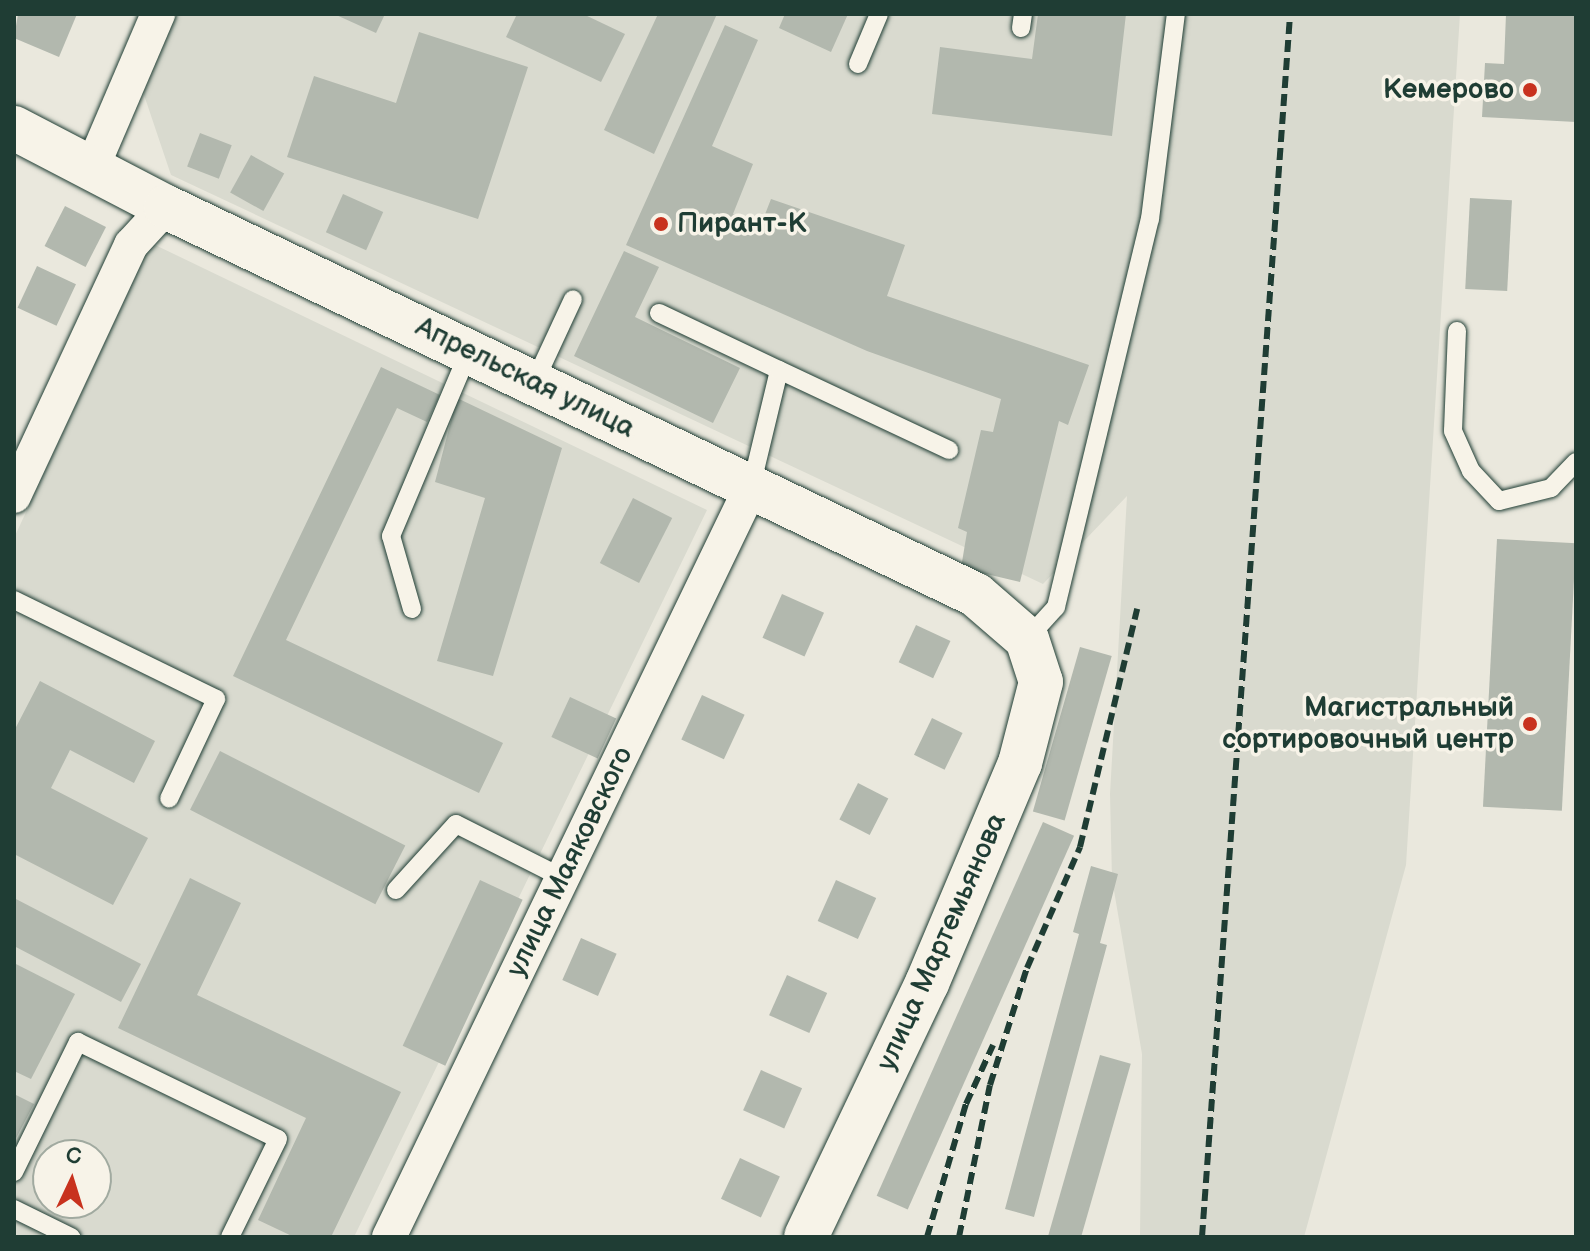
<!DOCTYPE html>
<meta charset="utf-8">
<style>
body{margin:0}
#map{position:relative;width:1590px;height:1251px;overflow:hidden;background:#eae8dd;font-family:"Balsamiq Sans",sans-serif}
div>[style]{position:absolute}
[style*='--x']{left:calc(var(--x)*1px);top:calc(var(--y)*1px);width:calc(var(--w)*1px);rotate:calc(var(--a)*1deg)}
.built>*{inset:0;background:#d9dacf}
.building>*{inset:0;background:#b2b8ae;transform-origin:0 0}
.roads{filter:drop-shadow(0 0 2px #1f3d34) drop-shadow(0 0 2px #1f3d34)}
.lane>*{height:18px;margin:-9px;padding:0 9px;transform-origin:9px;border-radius:9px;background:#f7f3e8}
.street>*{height:34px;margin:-17px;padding:0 17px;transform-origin:17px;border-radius:17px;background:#f7f3e8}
.secondary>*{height:44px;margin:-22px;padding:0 22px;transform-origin:22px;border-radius:22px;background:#f7f3e8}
.rail>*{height:6px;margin-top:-3px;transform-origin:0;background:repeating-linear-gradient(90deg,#1f3d34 0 12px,transparent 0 18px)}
.dots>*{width:22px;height:22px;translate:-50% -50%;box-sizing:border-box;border:4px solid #f7f3e8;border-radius:50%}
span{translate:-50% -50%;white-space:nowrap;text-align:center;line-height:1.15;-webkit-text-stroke:7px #f7f3e8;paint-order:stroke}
.poi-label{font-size:28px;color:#1f3d34;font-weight:700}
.right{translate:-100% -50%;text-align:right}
.left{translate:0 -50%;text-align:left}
.street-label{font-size:28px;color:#1f3d34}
.frame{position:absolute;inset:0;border:16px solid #1f3d34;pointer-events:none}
.north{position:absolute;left:32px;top:1139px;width:80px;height:80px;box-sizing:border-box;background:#f7f3e8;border:2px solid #a1aaa0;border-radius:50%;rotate:4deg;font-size:22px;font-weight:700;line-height:32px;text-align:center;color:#1f3d34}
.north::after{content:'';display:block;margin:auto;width:28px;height:36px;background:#c8321e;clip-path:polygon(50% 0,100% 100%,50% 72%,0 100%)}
</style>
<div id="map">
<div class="built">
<div style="clip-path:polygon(170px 14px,1460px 14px,1406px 865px,1304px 1237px,1140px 1237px,1142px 1054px,1112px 879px,1110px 794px,1127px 496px,1043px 584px,171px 175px,140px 83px)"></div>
<div style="clip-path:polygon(evenodd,151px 243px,707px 510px,354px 1237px,14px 1237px,14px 538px,151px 243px,48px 1155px,96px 1155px,96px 1203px,48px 1203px,48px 1155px)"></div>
</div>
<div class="building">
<div style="clip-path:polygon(18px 14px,77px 14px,59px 57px,14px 38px)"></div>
<div style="clip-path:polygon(334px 14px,385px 14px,376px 33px)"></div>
<div style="clip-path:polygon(517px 14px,583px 14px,625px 34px,601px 82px,506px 37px)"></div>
<div style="clip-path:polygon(658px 14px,717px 14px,654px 154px,604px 130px)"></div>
<div style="clip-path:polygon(785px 14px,848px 14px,831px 52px,779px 28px)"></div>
<div style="clip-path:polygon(1038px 14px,1126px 14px,1112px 136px,932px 114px,940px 47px,1032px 59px)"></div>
<div style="clip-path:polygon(1506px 14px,1576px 14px,1576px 122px,1482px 117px,1485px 63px,1504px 64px)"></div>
<div style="clip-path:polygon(725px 25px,758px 40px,712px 146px,753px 164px,733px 214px,760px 227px,771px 199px,905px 245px,887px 296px,1089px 365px,1068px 425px,1059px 421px,1020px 582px,961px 568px,967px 532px,958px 528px,981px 430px,993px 432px,1001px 399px,867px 351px,626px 245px)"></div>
<div style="clip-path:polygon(419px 32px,528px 67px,478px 219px,287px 157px,314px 76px,396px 103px)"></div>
<div style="left:200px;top:133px;width:34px;height:36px;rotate:21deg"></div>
<div style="left:251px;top:155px;width:38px;height:43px;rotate:29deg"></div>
<div style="left:343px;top:194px;width:44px;height:42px;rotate:24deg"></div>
<div style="left:1470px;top:198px;width:42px;height:91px;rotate:3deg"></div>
<div style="left:65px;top:206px;width:46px;height:45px;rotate:27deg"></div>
<div style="clip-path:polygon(624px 251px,659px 267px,635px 317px,740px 368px,713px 423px,574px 356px)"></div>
<div style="left:37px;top:266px;width:43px;height:46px;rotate:25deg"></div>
<div style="clip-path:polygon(381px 367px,440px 395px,427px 422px,397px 408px,286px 640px,503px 743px,479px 793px,233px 676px)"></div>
<div style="clip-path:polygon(457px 398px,562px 448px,493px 676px,437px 661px,485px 498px,435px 482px)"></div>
<div style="left:633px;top:498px;width:44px;height:73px;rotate:27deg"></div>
<div style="left:1497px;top:539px;width:79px;height:268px;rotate:3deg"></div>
<div style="left:782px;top:594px;width:46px;height:48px;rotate:24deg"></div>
<div style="left:916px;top:625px;width:38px;height:41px;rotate:25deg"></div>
<div style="left:1080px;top:647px;width:33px;height:171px;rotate:16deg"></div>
<div style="clip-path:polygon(40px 681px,155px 741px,134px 783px,70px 750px,51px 788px,148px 838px,113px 905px,14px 854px,14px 731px)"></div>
<div style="left:702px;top:695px;width:47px;height:49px;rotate:25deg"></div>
<div style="left:570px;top:697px;width:51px;height:44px;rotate:25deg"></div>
<div style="left:932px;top:718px;width:34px;height:41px;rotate:26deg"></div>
<div style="left:220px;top:751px;width:208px;height:66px;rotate:27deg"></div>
<div style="left:858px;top:783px;width:34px;height:41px;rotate:27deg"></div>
<div style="left:1043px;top:822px;width:34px;height:409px;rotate:24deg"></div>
<div style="clip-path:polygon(1091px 866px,1118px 874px,1100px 943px,1107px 945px,1034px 1217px,1005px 1209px,1079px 934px,1073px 932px)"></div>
<div style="clip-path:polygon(190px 878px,241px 903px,197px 995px,401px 1092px,331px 1237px,294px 1237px,258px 1220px,306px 1118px,118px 1028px)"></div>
<div style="left:480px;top:880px;width:47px;height:183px;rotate:25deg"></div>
<div style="left:836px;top:880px;width:44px;height:45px;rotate:24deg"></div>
<div style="clip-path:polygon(14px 898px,141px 964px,121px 1002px,14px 946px)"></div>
<div style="left:581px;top:938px;width:39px;height:46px;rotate:24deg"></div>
<div style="clip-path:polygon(14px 963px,75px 994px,31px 1079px,14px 1071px)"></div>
<div style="left:787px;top:975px;width:44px;height:44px;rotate:24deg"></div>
<div style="left:1100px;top:1055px;width:32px;height:188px;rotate:16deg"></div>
<div style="left:761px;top:1070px;width:45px;height:44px;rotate:24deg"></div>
<div style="clip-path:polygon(14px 1094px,34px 1104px,14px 1142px)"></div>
<div style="left:740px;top:1158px;width:44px;height:45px;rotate:25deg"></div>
</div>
<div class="roads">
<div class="lane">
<div style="--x:1021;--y:28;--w:14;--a:-82"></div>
<div style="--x:858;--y:64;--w:54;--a:-67.2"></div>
<div style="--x:659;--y:313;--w:133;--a:25.4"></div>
<div style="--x:1457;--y:331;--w:100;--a:92.3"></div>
<div style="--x:1453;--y:431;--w:44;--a:65.8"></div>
<div style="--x:1471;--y:471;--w:41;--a:47"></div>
<div style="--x:1499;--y:501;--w:54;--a:-14"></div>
<div style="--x:1551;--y:488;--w:36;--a:-46"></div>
<div style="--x:535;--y:381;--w:90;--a:-65.1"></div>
<div style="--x:751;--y:487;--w:120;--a:-76.5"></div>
<div style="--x:779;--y:370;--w:188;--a:25.2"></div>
<div style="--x:14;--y:600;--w:225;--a:26.1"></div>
<div style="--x:216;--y:699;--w:110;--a:115.2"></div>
<div style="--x:412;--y:609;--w:76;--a:-106"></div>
<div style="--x:391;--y:536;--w:201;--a:-67.1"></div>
<div style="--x:1027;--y:639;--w:43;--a:-47.8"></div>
<div style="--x:1056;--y:607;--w:399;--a:-76.4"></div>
<div style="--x:1150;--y:219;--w:207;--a:-82.8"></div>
<div style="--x:396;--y:890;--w:89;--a:-47.7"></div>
<div style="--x:456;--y:824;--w:120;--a:26.8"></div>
<div style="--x:14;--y:1172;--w:145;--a:-63.8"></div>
<div style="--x:78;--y:1042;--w:222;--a:25.9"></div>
<div style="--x:278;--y:1139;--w:109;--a:116.1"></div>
<div style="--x:14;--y:1209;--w:64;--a:26.2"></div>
</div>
<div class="street">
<div style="--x:92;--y:168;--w:168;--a:-66.8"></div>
<div style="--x:14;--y:496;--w:277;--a:-65"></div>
<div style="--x:131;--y:245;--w:52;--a:-47.4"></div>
<div style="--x:389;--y:1237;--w:833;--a:-64.23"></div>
</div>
<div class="secondary">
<div style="--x:14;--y:128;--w:171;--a:27.5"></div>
<div style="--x:166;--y:207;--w:898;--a:25.59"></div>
<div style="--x:976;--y:595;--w:67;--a:40.8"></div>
<div style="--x:1027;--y:639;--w:45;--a:72"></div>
<div style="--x:1041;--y:682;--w:84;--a:104.5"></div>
<div style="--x:1020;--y:763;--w:239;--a:112.9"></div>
<div style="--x:927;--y:983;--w:281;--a:115.5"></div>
</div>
</div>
<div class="rail">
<div style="--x:927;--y:1237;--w:139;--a:-73.7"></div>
<div style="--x:966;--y:1104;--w:65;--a:-65.4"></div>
<div style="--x:959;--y:1237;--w:155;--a:-78.5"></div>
<div style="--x:990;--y:1085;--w:123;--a:-72.5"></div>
<div style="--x:1027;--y:968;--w:132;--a:-66.3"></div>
<div style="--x:1080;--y:847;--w:245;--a:-76.5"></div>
<div style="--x:1202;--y:1237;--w:1226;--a:-85.88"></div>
</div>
<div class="dots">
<div style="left:1530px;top:90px;background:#c8321e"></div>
<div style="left:661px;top:224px;background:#c8321e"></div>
<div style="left:1530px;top:724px;background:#c8321e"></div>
</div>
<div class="poi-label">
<span class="right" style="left:1514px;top:90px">Кемерово</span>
<span class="left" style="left:677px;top:224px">Пирант-К</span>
<span class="right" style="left:1514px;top:724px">Магистральный<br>сортировочный центр</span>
</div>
<div class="street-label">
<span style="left:525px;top:378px;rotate:26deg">Апрельская улица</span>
<span style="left:570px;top:862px;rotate:-64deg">улица Маяковского</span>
<span style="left:942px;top:942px;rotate:-66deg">улица Мартемьянова</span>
</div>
<div class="frame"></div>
<div class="north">С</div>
</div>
